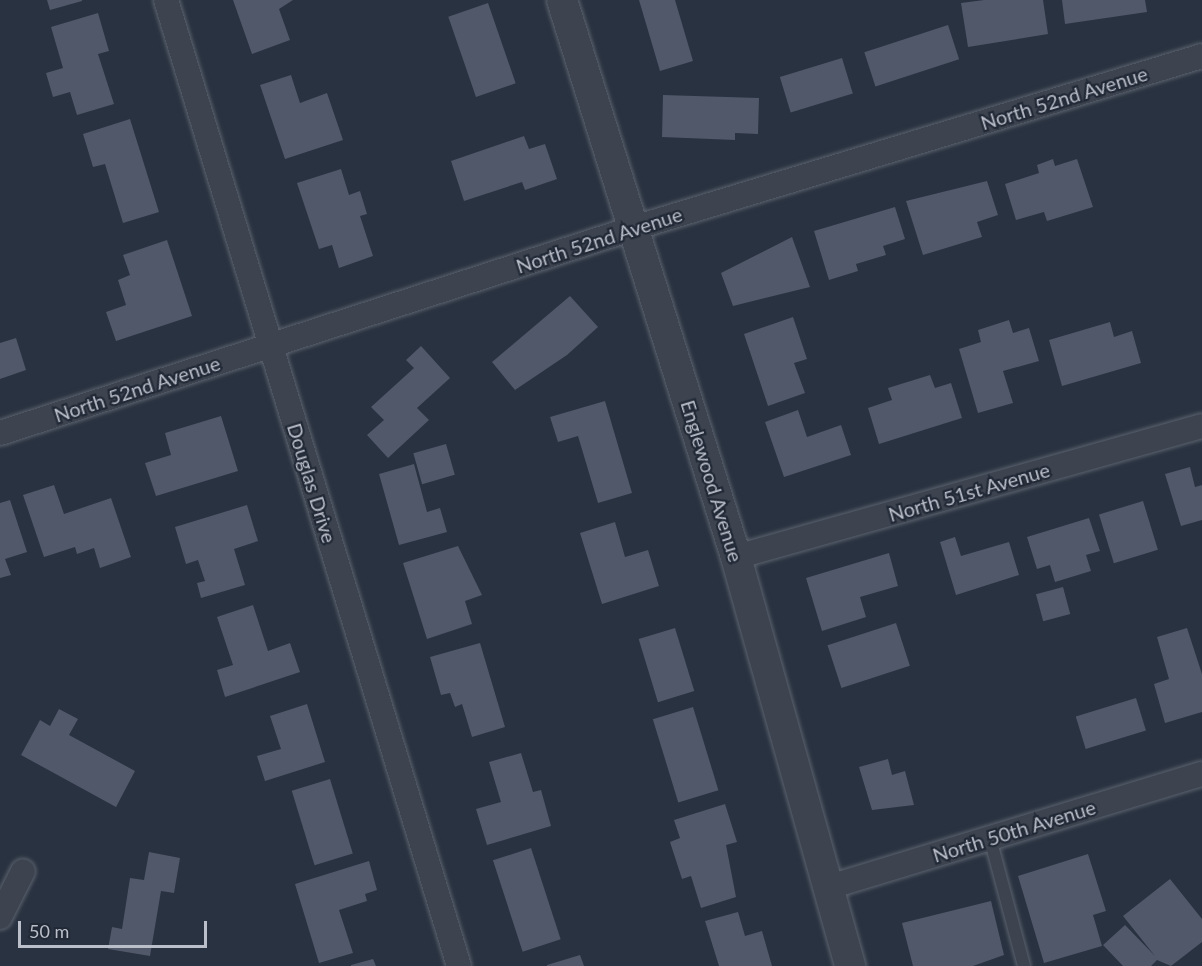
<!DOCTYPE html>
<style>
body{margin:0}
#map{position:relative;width:1202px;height:966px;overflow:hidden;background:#293240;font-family:Lato,sans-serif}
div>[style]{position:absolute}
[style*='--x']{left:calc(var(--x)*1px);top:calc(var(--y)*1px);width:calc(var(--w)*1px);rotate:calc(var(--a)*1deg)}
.building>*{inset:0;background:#505869;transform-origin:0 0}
.roads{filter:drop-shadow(0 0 2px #5b626e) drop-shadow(0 0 2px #5b626e)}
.service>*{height:12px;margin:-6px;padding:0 6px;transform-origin:6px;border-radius:6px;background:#3d4450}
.minor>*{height:24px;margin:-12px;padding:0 12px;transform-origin:12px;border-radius:12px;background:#3d4450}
.tertiary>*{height:30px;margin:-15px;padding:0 15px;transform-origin:15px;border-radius:15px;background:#3d4450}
span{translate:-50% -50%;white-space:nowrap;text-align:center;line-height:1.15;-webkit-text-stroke:4.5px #222936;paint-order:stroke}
.street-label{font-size:20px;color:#babfca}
.scale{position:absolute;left:18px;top:921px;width:189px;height:27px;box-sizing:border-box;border:3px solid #babfca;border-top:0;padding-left:8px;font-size:18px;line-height:21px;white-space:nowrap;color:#babfca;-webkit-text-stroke:4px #222936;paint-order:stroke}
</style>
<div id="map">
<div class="building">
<div style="clip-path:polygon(47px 0,82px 0,82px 1px,50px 10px)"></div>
<div style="clip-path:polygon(233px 0,293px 0,279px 9px,290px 40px,252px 54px)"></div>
<div style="clip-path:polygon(639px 0,675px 0,693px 61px,660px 71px)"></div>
<div style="clip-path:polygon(984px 0,1043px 0,1048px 34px,968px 47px,961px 3px)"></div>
<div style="clip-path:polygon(1062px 0,1145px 0,1147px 12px,1065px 24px)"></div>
<div style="left:488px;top:3px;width:85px;height:42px;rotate:71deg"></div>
<div style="clip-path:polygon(98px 13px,109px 51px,98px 54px,114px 104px,77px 115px,70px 92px,53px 97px,46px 73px,63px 68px,51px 27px)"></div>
<div style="left:948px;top:25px;width:36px;height:88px;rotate:72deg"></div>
<div style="left:842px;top:58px;width:37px;height:65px;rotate:73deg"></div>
<div style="clip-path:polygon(291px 75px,300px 103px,327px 93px,343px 140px,285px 159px,260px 85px)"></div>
<div style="clip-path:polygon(663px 95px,759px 98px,758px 134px,735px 133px,735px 140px,662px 137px)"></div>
<div style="clip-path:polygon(130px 119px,159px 212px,123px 223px,105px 164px,93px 167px,83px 134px)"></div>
<div style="clip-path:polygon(524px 136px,529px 149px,545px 144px,557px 179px,525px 190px,522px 182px,464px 201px,451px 161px)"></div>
<div style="clip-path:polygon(1053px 159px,1055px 166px,1077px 159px,1093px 207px,1047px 221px,1044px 212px,1016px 220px,1005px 184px,1039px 173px,1037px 165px)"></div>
<div style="clip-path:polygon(341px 169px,349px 195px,360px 191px,367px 214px,360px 216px,373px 256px,339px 268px,332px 245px,319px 249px,297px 183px)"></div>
<div style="clip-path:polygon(987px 181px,998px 215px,977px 222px,982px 237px,923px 255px,906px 201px)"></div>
<div style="clip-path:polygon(895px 207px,905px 239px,883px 246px,886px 255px,856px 264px,858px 271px,829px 280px,814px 231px)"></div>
<div style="clip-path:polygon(792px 237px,810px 287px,733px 306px,721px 273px)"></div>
<div style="clip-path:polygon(167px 240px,192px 316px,116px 341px,106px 312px,126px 305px,118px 280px,130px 275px,123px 255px)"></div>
<div style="clip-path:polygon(570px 296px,598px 327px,567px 355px,515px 390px,492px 362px)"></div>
<div style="clip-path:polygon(793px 317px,807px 359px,794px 363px,805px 393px,768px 406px,744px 334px)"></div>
<div style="clip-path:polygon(1009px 320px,1013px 333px,1029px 328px,1039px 361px,1003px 371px,1013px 403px,978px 413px,959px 349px,981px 342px,978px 330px)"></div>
<div style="clip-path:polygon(1110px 322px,1114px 337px,1132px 331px,1141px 363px,1062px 386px,1049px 340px)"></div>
<div style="clip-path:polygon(16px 338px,26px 370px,0 379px,0 343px)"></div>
<div style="clip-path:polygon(421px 346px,450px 378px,417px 408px,429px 420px,388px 458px,367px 435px,384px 420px,371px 407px,414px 368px,406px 360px)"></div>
<div style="clip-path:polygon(930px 375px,935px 388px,951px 383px,962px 418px,879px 444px,868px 408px,892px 400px,888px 388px)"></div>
<div style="clip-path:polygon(605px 401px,632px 493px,598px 503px,578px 436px,558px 442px,550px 417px)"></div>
<div style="clip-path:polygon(798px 410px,807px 437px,841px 425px,851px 455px,784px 477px,765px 422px)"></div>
<div style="clip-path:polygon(221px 416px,238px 471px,156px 496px,145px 463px,171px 455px,165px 433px)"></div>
<div style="left:446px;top:444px;width:32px;height:34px;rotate:74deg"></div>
<div style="clip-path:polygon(414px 464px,427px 512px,440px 508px,447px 532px,399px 545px,379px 474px)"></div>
<div style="clip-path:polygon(1190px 467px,1195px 487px,1202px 485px,1202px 520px,1181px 526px,1165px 474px)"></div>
<div style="clip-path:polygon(54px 485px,64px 514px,111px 498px,131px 557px,100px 568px,94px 548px,77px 554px,75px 547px,44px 557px,23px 495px)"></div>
<div style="clip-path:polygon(10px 500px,27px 552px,5px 559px,11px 575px,0 578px,0 503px)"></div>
<div style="left:1143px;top:501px;width:51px;height:46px;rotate:73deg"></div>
<div style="clip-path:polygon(247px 505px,258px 541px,234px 549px,245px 585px,201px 598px,197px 583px,205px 581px,198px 560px,186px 564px,175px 527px)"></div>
<div style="clip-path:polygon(1089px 518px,1100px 551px,1086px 555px,1091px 571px,1055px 582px,1050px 565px,1037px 569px,1027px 537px)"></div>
<div style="clip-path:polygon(615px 522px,625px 557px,648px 550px,659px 586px,602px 604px,580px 533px)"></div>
<div style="clip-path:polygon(955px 537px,961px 556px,1009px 542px,1019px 575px,956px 595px,940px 542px)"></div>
<div style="clip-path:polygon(458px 546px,482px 595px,465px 601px,472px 624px,427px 639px,403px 563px)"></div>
<div style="clip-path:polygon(889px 553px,898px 586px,860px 597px,866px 617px,822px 631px,806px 578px)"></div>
<div style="left:1063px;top:587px;width:28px;height:28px;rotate:75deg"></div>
<div style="clip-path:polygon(253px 605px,268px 651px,290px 643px,300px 672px,225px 697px,217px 670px,233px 665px,217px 617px)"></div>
<div style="left:896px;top:623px;width:45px;height:72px;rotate:72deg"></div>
<div style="left:675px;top:628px;width:66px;height:38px;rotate:73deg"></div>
<div style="clip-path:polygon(1187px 628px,1202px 674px,1202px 712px,1165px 723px,1154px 684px,1169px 679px,1157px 637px)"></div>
<div style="clip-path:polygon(480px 643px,505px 727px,472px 737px,462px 704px,455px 707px,450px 693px,441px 695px,430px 657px)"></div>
<div style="left:1136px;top:698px;width:34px;height:63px;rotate:73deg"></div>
<div style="clip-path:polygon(307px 704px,325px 762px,265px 781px,257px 756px,281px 749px,270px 716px)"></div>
<div style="left:693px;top:707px;width:87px;height:42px;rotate:73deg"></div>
<div style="clip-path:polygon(59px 709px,78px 719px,69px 735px,135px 771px,116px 807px,21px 755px,40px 720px,50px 726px)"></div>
<div style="clip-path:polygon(521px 753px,533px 792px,541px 790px,551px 826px,487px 845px,476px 809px,501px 802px,489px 762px)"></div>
<div style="clip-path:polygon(888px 759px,892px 775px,905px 771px,914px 805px,872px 810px,859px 767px)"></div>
<div style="left:330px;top:779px;width:78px;height:40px;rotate:73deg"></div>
<div style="clip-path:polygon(725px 804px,737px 842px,726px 845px,736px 897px,701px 908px,691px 876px,682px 879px,670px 842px,680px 838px,674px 820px)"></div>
<div style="left:531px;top:848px;width:96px;height:40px;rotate:72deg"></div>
<div style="clip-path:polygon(149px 852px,180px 858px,174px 893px,161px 891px,150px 956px,108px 949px,112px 927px,122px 929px,130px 878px,144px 880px)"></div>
<div style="clip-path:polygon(1088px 854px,1106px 911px,1093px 915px,1102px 946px,1044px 963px,1018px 876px)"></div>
<div style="clip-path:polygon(369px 861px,377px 890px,365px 894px,367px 901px,339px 910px,353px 953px,319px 963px,295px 884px)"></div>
<div style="clip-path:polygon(1170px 879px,1202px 919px,1202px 942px,1171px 966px,1157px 960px,1151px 966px,1123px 966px,1103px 945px,1125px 925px,1155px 956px,1123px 916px)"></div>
<div style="clip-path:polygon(991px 901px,1004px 955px,973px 966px,913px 966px,902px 923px)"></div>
<div style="clip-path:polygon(738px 912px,745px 936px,762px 931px,772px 966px,719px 966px,705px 921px)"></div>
<div style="clip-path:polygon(580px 955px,584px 966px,547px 966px,547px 965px)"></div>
<div style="clip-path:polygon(373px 959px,376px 966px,351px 966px,351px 965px)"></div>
</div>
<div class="roads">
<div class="service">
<div style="--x:990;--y:838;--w:132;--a:75.1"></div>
</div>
<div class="minor">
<div style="--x:166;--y:0;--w:1009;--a:73.13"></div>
<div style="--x:0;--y:433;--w:666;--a:-17.92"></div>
<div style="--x:634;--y:228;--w:593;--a:-16.85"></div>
<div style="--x:736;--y:557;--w:484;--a:-15.7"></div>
<div style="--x:826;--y:888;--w:393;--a:-16.9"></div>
<div style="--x:0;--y:917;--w:51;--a:-63.4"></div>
</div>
<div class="tertiary">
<div style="--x:562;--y:0;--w:584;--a:72.65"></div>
<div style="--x:736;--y:557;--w:425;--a:74.4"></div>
</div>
</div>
<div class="street-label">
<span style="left:1064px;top:98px;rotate:-17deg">North 52nd Avenue</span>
<span style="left:599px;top:240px;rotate:-18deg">North 52nd Avenue</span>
<span style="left:137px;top:389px;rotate:-18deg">North 52nd Avenue</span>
<span style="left:712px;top:481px;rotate:73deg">Englewood Avenue</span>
<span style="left:312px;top:483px;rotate:73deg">Douglas Drive</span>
<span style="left:969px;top:492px;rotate:-16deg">North 51st Avenue</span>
<span style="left:1014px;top:831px;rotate:-17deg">North 50th Avenue</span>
</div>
<div class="scale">50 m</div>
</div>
